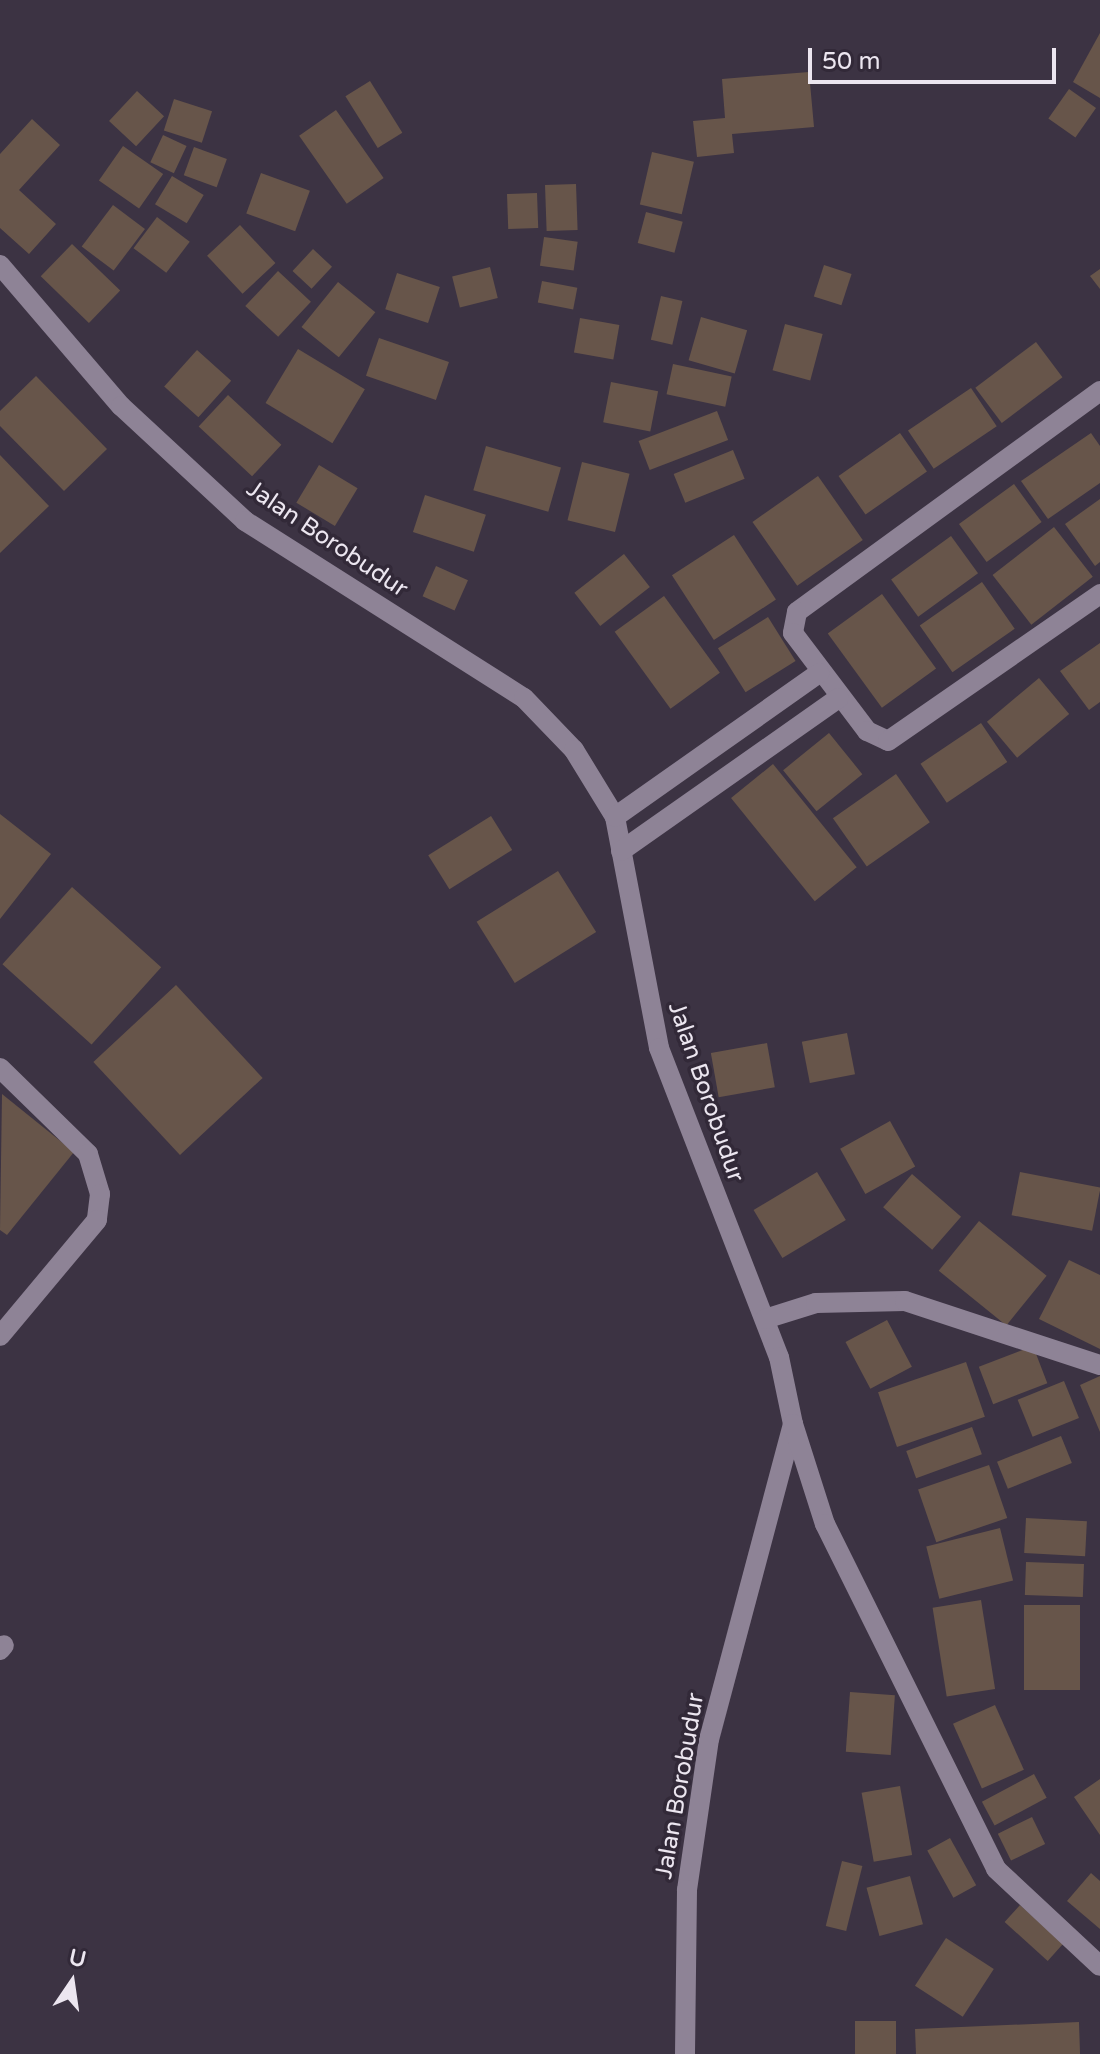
<!DOCTYPE html>
<style>
body{margin:0}
#map{position:relative;width:1100px;height:2054px;overflow:hidden;background:#3c3343;font-family:"Varela Round",sans-serif}
div>[style]{position:absolute}
[style*='--x']{left:calc(var(--x)*1px);top:calc(var(--y)*1px);width:calc(var(--w)*1px);rotate:calc(var(--a)*1deg)}
.building>*{inset:0;background:#67554a;transform-origin:0 0}
.minor>*{height:20px;margin:-10px;padding:0 10px;transform-origin:10px;border-radius:10px;background:#8e8396}
span{translate:-50% -50%;white-space:nowrap;text-align:center;line-height:1.15;-webkit-text-stroke:7px #322938;paint-order:stroke}
.street-label{font-size:24px;color:#ece6f0}
.north{position:absolute;left:32px;top:1942px;width:80px;height:80px;-webkit-text-stroke:6px #322938;paint-order:stroke;rotate:13deg;font-size:22px;font-weight:700;line-height:32px;text-align:center;color:#ece6f0}
.north::after{content:'';display:block;margin:auto;width:28px;height:36px;background:#ece6f0;clip-path:polygon(50% 0,100% 100%,50% 72%,0 100%)}
.scale{position:absolute;left:808px;top:48px;width:248px;height:36px;box-sizing:border-box;border:4px solid #ece6f0;border-top:0;padding-left:10px;font-size:24px;line-height:28px;white-space:nowrap;color:#ece6f0;-webkit-text-stroke:6px #322938;paint-order:stroke}
</style>
<div id="map">
<div class="building">
<div style="clip-path:polygon(1100px 33px,1100px 98px,1073px 82px)"></div>
<div style="clip-path:polygon(809px 72px,814px 127px,732px 134px,734px 153px,697px 157px,693px 121px,725px 118px,722px 79px)"></div>
<div style="left:370px;top:81px;width:61px;height:29px;rotate:58deg"></div>
<div style="left:1069px;top:89px;width:33px;height:36px;rotate:35deg"></div>
<div style="left:137px;top:91px;width:37px;height:41px;rotate:43deg"></div>
<div style="left:174px;top:99px;width:40px;height:33px;rotate:18deg"></div>
<div style="left:336px;top:110px;width:83px;height:45px;rotate:55deg"></div>
<div style="clip-path:polygon(32px 119px,60px 145px,19px 190px,56px 224px,29px 254px,0 228px,0 154px)"></div>
<div style="left:163px;top:135px;width:26px;height:30px;rotate:25deg"></div>
<div style="left:123px;top:146px;width:49px;height:42px;rotate:35deg"></div>
<div style="left:194px;top:147px;width:35px;height:30px;rotate:20deg"></div>
<div style="left:652px;top:152px;width:43px;height:54px;rotate:13deg"></div>
<div style="left:261px;top:173px;width:52px;height:43px;rotate:20deg"></div>
<div style="left:172px;top:176px;width:37px;height:33px;rotate:31deg"></div>
<div style="left:576px;top:184px;width:46px;height:31px;rotate:88deg"></div>
<div style="left:537px;top:193px;width:35px;height:30px;rotate:88deg"></div>
<div style="left:113px;top:205px;width:40px;height:52px;rotate:37deg"></div>
<div style="left:646px;top:212px;width:38px;height:32px;rotate:15deg"></div>
<div style="left:157px;top:217px;width:41px;height:39px;rotate:37deg"></div>
<div style="left:240px;top:225px;width:52px;height:45px;rotate:47deg"></div>
<div style="left:544px;top:237px;width:34px;height:29px;rotate:8deg"></div>
<div style="left:72px;top:244px;width:67px;height:45px;rotate:44deg"></div>
<div style="left:313px;top:249px;width:26px;height:30px;rotate:43deg"></div>
<div style="left:824px;top:265px;width:29px;height:33px;rotate:18deg"></div>
<div style="left:490px;top:267px;width:32px;height:39px;rotate:76deg"></div>
<div style="clip-path:polygon(1100px 269px,1100px 289px,1090px 276px)"></div>
<div style="left:278px;top:271px;width:45px;height:48px;rotate:43deg"></div>
<div style="left:397px;top:273px;width:45px;height:38px;rotate:18deg"></div>
<div style="left:542px;top:281px;width:36px;height:22px;rotate:11deg"></div>
<div style="left:338px;top:282px;width:48px;height:58px;rotate:39deg"></div>
<div style="left:661px;top:296px;width:22px;height:45px;rotate:13deg"></div>
<div style="left:701px;top:317px;width:48px;height:45px;rotate:16deg"></div>
<div style="left:580px;top:318px;width:40px;height:35px;rotate:10deg"></div>
<div style="left:785px;top:324px;width:39px;height:48px;rotate:15deg"></div>
<div style="left:379px;top:338px;width:74px;height:40px;rotate:19deg"></div>
<div style="left:1036px;top:342px;width:44px;height:76px;rotate:53deg"></div>
<div style="left:298px;top:349px;width:78px;height:63px;rotate:31deg"></div>
<div style="left:197px;top:350px;width:46px;height:49px;rotate:42deg"></div>
<div style="left:673px;top:364px;width:60px;height:31px;rotate:12deg"></div>
<div style="clip-path:polygon(36px 376px,107px 449px,64px 491px,0 426px,0 411px)"></div>
<div style="left:611px;top:382px;width:48px;height:41px;rotate:11deg"></div>
<div style="left:971px;top:388px;width:46px;height:76px;rotate:56deg"></div>
<div style="left:228px;top:395px;width:73px;height:43px;rotate:43deg"></div>
<div style="left:717px;top:411px;width:31px;height:84px;rotate:69deg"></div>
<div style="left:900px;top:433px;width:47px;height:75px;rotate:55deg"></div>
<div style="clip-path:polygon(1091px 433px,1100px 446px,1100px 483px,1048px 519px,1021px 481px)"></div>
<div style="left:486px;top:446px;width:78px;height:46px;rotate:16deg"></div>
<div style="left:733px;top:450px;width:31px;height:64px;rotate:68deg"></div>
<div style="clip-path:polygon(0 455px,49px 506px,0 553px)"></div>
<div style="left:582px;top:462px;width:49px;height:60px;rotate:14deg"></div>
<div style="left:319px;top:465px;width:45px;height:44px;rotate:31deg"></div>
<div style="left:818px;top:476px;width:78px;height:80px;rotate:55deg"></div>
<div style="left:1014px;top:484px;width:47px;height:68px;rotate:54deg"></div>
<div style="left:425px;top:495px;width:64px;height:39px;rotate:18deg"></div>
<div style="clip-path:polygon(1100px 499px,1100px 562px,1095px 566px,1065px 524px)"></div>
<div style="left:1054px;top:527px;width:63px;height:78px;rotate:52deg"></div>
<div style="left:734px;top:535px;width:77px;height:74px;rotate:57deg"></div>
<div style="left:951px;top:536px;width:46px;height:74px;rotate:54deg"></div>
<div style="left:624px;top:554px;width:42px;height:63px;rotate:52deg"></div>
<div style="left:436px;top:566px;width:35px;height:33px;rotate:24deg"></div>
<div style="left:982px;top:582px;width:57px;height:76px;rotate:55deg"></div>
<div style="left:882px;top:594px;width:92px;height:67px;rotate:54deg"></div>
<div style="left:664px;top:596px;width:95px;height:61px;rotate:54deg"></div>
<div style="left:768px;top:617px;width:52px;height:59px;rotate:58deg"></div>
<div style="clip-path:polygon(1100px 643px,1100px 702px,1089px 710px,1060px 671px)"></div>
<div style="left:1039px;top:678px;width:47px;height:68px;rotate:50deg"></div>
<div style="left:981px;top:723px;width:47px;height:73px;rotate:56deg"></div>
<div style="left:829px;top:733px;width:53px;height:59px;rotate:51deg"></div>
<div style="left:773px;top:764px;width:133px;height:54px;rotate:51deg"></div>
<div style="left:896px;top:774px;width:59px;height:77px;rotate:55deg"></div>
<div style="clip-path:polygon(0 814px,51px 854px,0 919px)"></div>
<div style="left:491px;top:816px;width:40px;height:74px;rotate:58deg"></div>
<div style="left:558px;top:871px;width:72px;height:96px;rotate:58deg"></div>
<div style="left:72px;top:887px;width:120px;height:104px;rotate:42deg"></div>
<div style="left:176px;top:985px;width:127px;height:113px;rotate:47deg"></div>
<div style="left:847px;top:1033px;width:42px;height:46px;rotate:79deg"></div>
<div style="left:767px;top:1043px;width:45px;height:57px;rotate:80deg"></div>
<div style="clip-path:polygon(2px 1094px,74px 1152px,7px 1235px,0 1230px)"></div>
<div style="left:890px;top:1121px;width:52px;height:57px;rotate:61deg"></div>
<div style="left:817px;top:1172px;width:56px;height:74px;rotate:59deg"></div>
<div style="left:1020px;top:1172px;width:82px;height:44px;rotate:11deg"></div>
<div style="left:912px;top:1174px;width:65px;height:44px;rotate:41deg"></div>
<div style="left:979px;top:1221px;width:87px;height:64px;rotate:39deg"></div>
<div style="clip-path:polygon(1069px 1260px,1100px 1275px,1100px 1349px,1039px 1319px)"></div>
<div style="left:887px;top:1320px;width:53px;height:47px;rotate:62deg"></div>
<div style="left:1033px;top:1346px;width:40px;height:58px;rotate:69deg"></div>
<div style="left:966px;top:1362px;width:58px;height:93px;rotate:71deg"></div>
<div style="clip-path:polygon(1100px 1376px,1100px 1432px,1080px 1385px)"></div>
<div style="left:1064px;top:1381px;width:40px;height:50px;rotate:68deg"></div>
<div style="left:972px;top:1427px;width:29px;height:70px;rotate:70deg"></div>
<div style="left:1061px;top:1436px;width:29px;height:69px;rotate:68deg"></div>
<div style="left:989px;top:1465px;width:56px;height:75px;rotate:71deg"></div>
<div style="left:1026px;top:1518px;width:61px;height:35px;rotate:3deg"></div>
<div style="left:1000px;top:1528px;width:54px;height:76px;rotate:76deg"></div>
<div style="left:1026px;top:1562px;width:58px;height:33px;rotate:2deg"></div>
<div style="left:981px;top:1600px;width:90px;height:49px;rotate:81deg"></div>
<div style="left:1024px;top:1605px;width:56px;height:85px"></div>
<div style="left:850px;top:1692px;width:45px;height:60px;rotate:4deg"></div>
<div style="left:995px;top:1705px;width:71px;height:46px;rotate:66deg"></div>
<div style="left:1034px;top:1774px;width:27px;height:59px;rotate:62deg"></div>
<div style="clip-path:polygon(1100px 1779px,1100px 1835px,1074px 1797px)"></div>
<div style="left:900px;top:1786px;width:70px;height:39px;rotate:80deg"></div>
<div style="left:1032px;top:1817px;width:30px;height:38px;rotate:64deg"></div>
<div style="left:950px;top:1838px;width:54px;height:26px;rotate:61deg"></div>
<div style="left:842px;top:1861px;width:21px;height:67px;rotate:14deg"></div>
<div style="clip-path:polygon(1091px 1873px,1100px 1881px,1100px 1929px,1067px 1901px)"></div>
<div style="left:910px;top:1876px;width:50px;height:45px;rotate:75deg"></div>
<div style="left:1020px;top:1905px;width:58px;height:23px;rotate:42deg"></div>
<div style="left:946px;top:1938px;width:57px;height:57px;rotate:33deg"></div>
<div style="left:855px;top:2021px;width:41px;height:33px"></div>
<div style="clip-path:polygon(1079px 2022px,1080px 2054px,916px 2054px,915px 2029px)"></div>
</div>
<div class="minor">
<div style="--x:0;--y:265;--w:186;--a:49.4"></div>
<div style="--x:121;--y:406;--w:169;--a:42.8"></div>
<div style="--x:245;--y:521;--w:330;--a:32.4"></div>
<div style="--x:524;--y:698;--w:72;--a:46.1"></div>
<div style="--x:574;--y:750;--w:79;--a:58.5"></div>
<div style="--x:615;--y:817;--w:235;--a:79.2"></div>
<div style="--x:659;--y:1048;--w:331;--a:68.8"></div>
<div style="--x:779;--y:1357;--w:68;--a:78.2"></div>
<div style="--x:793;--y:1424;--w:326;--a:104.9"></div>
<div style="--x:709;--y:1739;--w:153;--a:98.3"></div>
<div style="--x:687;--y:1890;--w:164;--a:90.7"></div>
<div style="--x:1100;--y:391;--w:375;--a:143.9"></div>
<div style="--x:797;--y:612;--w:21;--a:101"></div>
<div style="--x:793;--y:633;--w:123;--a:52.9"></div>
<div style="--x:867;--y:731;--w:23;--a:25"></div>
<div style="--x:888;--y:741;--w:258;--a:-34.7"></div>
<div style="--x:615;--y:817;--w:250;--a:-35.2"></div>
<div style="--x:621;--y:851;--w:266;--a:-35.1"></div>
<div style="--x:0;--y:1068;--w:123;--a:44.3"></div>
<div style="--x:88;--y:1154;--w:42;--a:73.3"></div>
<div style="--x:100;--y:1194;--w:26;--a:97"></div>
<div style="--x:97;--y:1220;--w:151;--a:129.9"></div>
<div style="--x:765;--y:1319;--w:53;--a:-17.4"></div>
<div style="--x:816;--y:1303;--w:89;--a:-1.3"></div>
<div style="--x:905;--y:1301;--w:205;--a:18.2"></div>
<div style="--x:793;--y:1424;--w:105;--a:72.3"></div>
<div style="--x:825;--y:1524;--w:385;--a:63.6"></div>
<div style="--x:996;--y:1869;--w:142;--a:43"></div>
<div style="--x:0;--y:1650;--w:6;--a:-51"></div>
</div>
<div class="street-label">
<span style="left:327px;top:539px;rotate:34deg">Jalan Borobudur</span>
<span style="left:706px;top:1092px;rotate:71deg">Jalan Borobudur</span>
<span style="left:680px;top:1786px;rotate:-80deg">Jalan Borobudur</span>
</div>
<div class="north">U</div>
<div class="scale">50 m</div>
</div>
